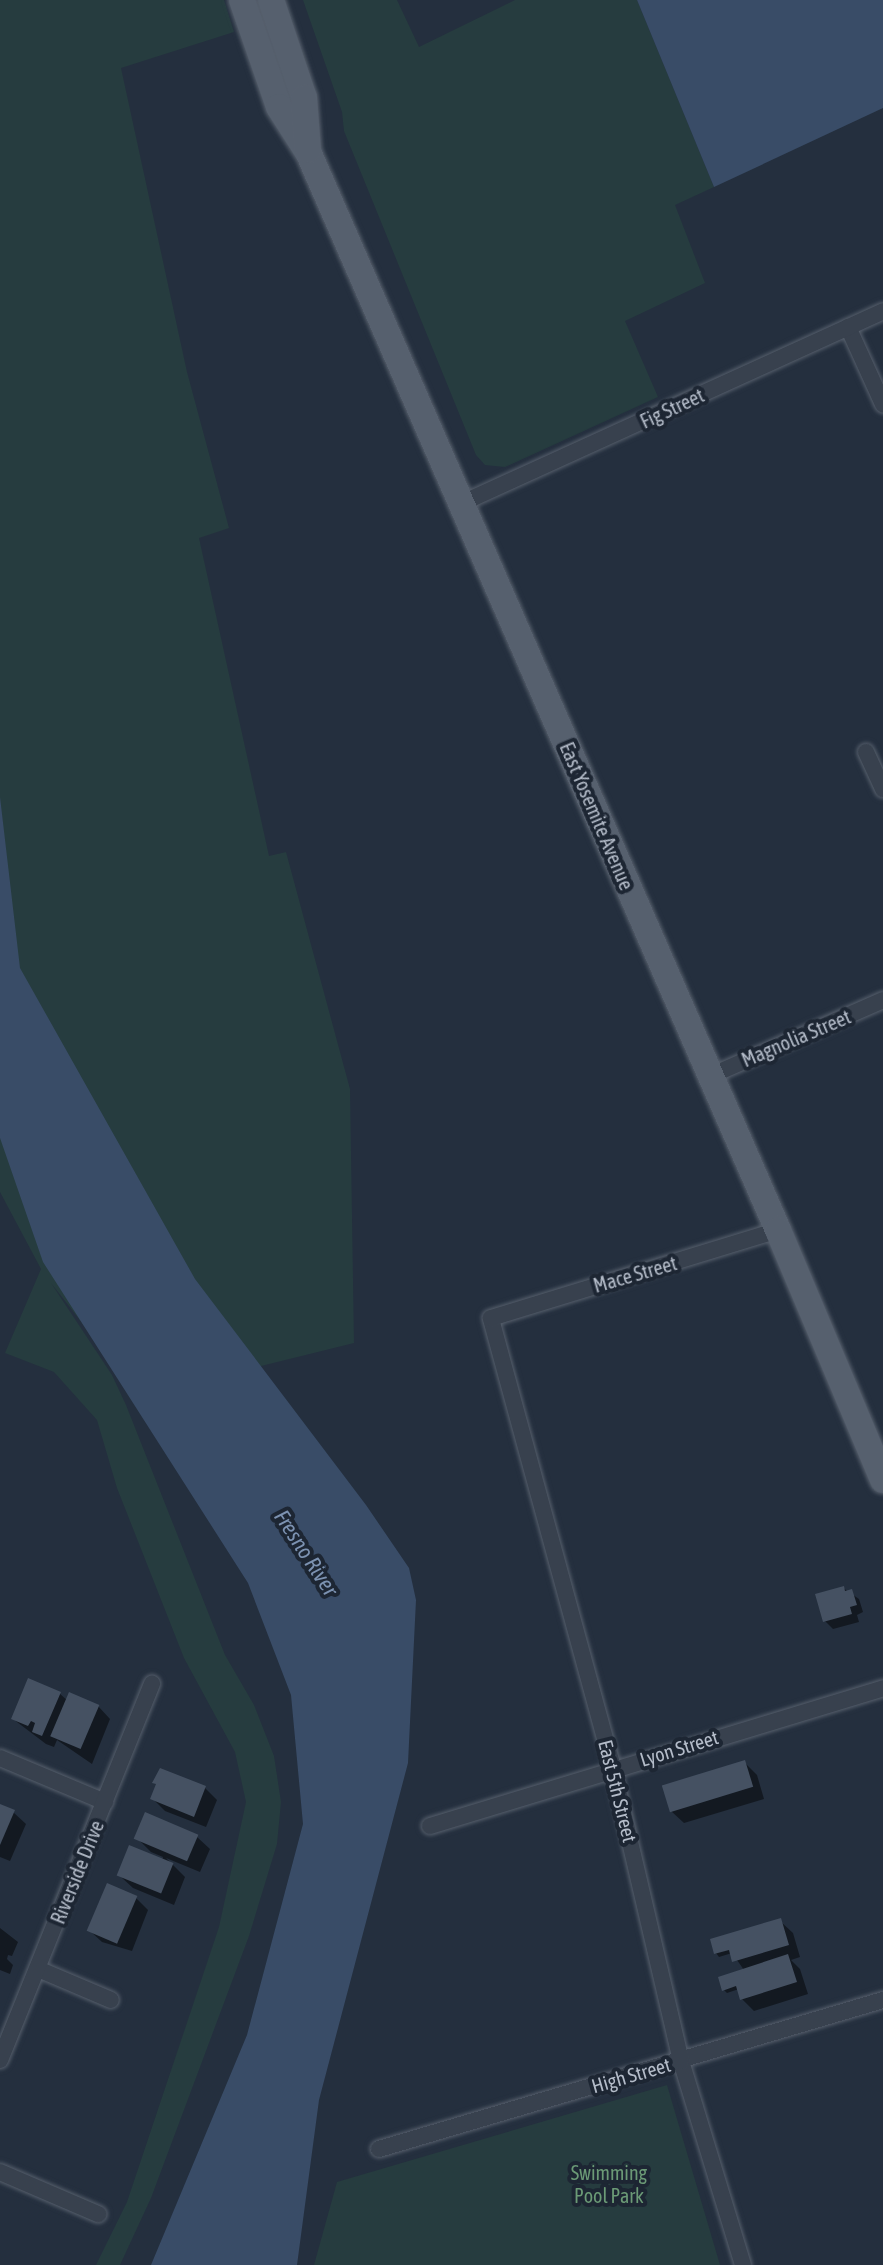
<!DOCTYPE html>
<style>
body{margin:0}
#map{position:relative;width:883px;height:2265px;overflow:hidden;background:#242f3e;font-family:"Asap Condensed",sans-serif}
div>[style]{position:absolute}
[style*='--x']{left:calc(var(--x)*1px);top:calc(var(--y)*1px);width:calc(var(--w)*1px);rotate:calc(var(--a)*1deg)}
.green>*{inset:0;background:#263c3f}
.water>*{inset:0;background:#394c67}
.shadow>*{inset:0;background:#0007}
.building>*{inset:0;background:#455162;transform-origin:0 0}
.roads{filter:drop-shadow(0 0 2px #565f6c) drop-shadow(0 0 2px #565f6c)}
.street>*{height:16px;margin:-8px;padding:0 8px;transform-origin:8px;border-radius:8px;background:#38414e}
.primary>*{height:26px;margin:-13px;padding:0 13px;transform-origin:13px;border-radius:13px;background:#56606e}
span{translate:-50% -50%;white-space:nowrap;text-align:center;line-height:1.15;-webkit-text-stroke:8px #1d2633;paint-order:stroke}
.street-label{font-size:20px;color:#b4bcc9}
.park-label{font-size:20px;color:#6b9a76}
.water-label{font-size:22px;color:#7c92b1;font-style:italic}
</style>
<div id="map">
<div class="green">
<div style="clip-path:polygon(0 0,224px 0,234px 32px,121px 68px,187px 372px,229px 528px,199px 538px,269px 856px,286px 852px,350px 1089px,354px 1343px,139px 1396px,51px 1283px,112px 1375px,126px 1405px,225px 1655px,254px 1705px,274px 1756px,281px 1802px,277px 1844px,249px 1936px,151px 2198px,120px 2265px,96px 2265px,127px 2202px,219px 1927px,246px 1802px,235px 1752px,184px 1658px,117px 1488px,97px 1420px,54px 1372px,5px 1353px,41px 1269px,0 1192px)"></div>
<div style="clip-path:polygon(303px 0,397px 0,419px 47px,515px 0,637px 0,714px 187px,675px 205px,705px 283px,625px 321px,658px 397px,505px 467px,485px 465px,476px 455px,344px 131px,342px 112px)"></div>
<div style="clip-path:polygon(667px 2085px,720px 2265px,314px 2265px,337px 2182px)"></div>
</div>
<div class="water">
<div style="clip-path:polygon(637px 0,883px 0,883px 108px,714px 187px)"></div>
<div style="clip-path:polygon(0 797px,20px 968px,195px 1279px,366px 1505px,409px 1568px,416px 1600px,408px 1763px,319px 2100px,297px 2265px,151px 2265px,247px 2035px,303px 1824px,291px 1695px,248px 1583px,43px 1262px,0 1138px)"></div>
</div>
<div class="shadow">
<div style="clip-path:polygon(843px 1588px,859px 1599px,863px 1612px,857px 1615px,859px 1622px,833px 1629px,825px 1621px)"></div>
<div style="clip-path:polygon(59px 1693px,68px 1701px,98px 1706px,110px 1719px,92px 1764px,57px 1740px,54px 1747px,46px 1744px,13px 1719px)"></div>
<div style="clip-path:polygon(744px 1762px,757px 1775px,764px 1799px,684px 1823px,671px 1811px)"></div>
<div style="clip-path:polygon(205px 1788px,217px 1800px,206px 1827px,165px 1811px,153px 1799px)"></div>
<div style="clip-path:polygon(0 1806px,13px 1812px,26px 1824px,10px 1861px,0 1857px)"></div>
<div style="clip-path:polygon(197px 1837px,210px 1849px,200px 1872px,166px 1858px,185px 1877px,174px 1905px,133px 1888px,120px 1876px,162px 1861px,163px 1857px,151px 1852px,139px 1840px)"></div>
<div style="clip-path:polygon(136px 1898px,148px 1910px,132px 1951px,102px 1942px,89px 1930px)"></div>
<div style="clip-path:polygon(780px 1921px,793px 1933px,800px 1957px,791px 1960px,800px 1969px,808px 1994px,754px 2011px,742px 1999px,739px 1989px,727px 1993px,724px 1990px,744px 1970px,732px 1953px,719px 1957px,716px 1953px)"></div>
<div style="clip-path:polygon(0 1928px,18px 1942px,12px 1956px,8px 1955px,7px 1959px,13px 1965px,10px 1974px,0 1970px)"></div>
</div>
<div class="building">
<div style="clip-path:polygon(844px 1586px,845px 1591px,852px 1589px,857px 1605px,850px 1607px,852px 1614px,823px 1622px,815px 1594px)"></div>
<div style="clip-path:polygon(28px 1678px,61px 1692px,42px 1736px,32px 1732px,35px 1723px,31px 1721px,28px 1726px,11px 1719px)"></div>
<div style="left:69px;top:1692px;width:33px;height:48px;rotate:23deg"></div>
<div style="left:745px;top:1760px;width:28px;height:87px;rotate:73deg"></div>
<div style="clip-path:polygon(160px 1768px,206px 1786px,194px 1817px,150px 1799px,156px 1784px,152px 1783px)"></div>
<div style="clip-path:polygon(0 1804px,15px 1810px,0 1845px)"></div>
<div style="left:145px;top:1812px;width:58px;height:29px;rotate:23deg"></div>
<div style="left:129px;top:1845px;width:48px;height:33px;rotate:22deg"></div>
<div style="left:107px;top:1883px;width:33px;height:52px;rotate:23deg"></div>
<div style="clip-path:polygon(781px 1918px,789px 1945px,732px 1962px,729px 1950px,714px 1954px,710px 1939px)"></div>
<div style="clip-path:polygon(788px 1954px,797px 1982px,740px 2000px,736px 1986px,722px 1991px,718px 1977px)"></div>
</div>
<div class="roads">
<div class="street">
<div style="--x:848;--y:327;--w:85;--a:65.6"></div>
<div style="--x:460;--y:504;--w:465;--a:-24.5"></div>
<div style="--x:866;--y:752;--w:41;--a:65.3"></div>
<div style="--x:710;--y:1076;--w:189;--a:-23.7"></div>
<div style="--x:0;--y:1758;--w:114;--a:22.7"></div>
<div style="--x:430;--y:1826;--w:474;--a:-16.9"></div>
<div style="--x:38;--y:1969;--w:79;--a:23"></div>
<div style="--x:0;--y:2060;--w:406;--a:-68"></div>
<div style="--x:379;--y:2149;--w:526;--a:-16.47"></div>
<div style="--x:0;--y:2172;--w:107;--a:23.2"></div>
<div style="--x:743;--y:2265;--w:213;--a:-106.9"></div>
<div style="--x:681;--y:2061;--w:301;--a:-103.1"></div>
<div style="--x:613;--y:1768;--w:466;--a:-105.2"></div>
<div style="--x:491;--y:1318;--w:300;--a:-17"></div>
</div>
<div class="primary">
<div style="--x:242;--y:0;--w:113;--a:70.9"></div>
<div style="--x:279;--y:107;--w:56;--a:57.4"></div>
<div style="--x:309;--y:154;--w:1174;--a:66.45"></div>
<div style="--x:778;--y:1230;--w:271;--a:67.2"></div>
<div style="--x:271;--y:0;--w:103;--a:71.4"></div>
<div style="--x:304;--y:98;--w:52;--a:85.6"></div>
</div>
</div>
<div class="street-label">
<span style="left:672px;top:408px;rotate:-25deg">Fig Street</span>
<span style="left:597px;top:816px;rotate:67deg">East Yosemite Avenue</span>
<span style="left:796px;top:1038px;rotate:-23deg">Magnolia Street</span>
<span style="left:635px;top:1274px;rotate:-16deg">Mace Street</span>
<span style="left:679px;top:1748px;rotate:-17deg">Lyon Street</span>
<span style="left:618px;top:1791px;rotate:76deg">East 5th Street</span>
<span style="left:77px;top:1872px;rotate:-68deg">Riverside Drive</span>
<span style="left:631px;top:2075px;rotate:-16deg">High Street</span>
</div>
<div class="park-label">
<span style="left:609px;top:2184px">Swimming<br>Pool Park</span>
</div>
<div class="water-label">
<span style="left:306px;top:1553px;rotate:57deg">Fresno River</span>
</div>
</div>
